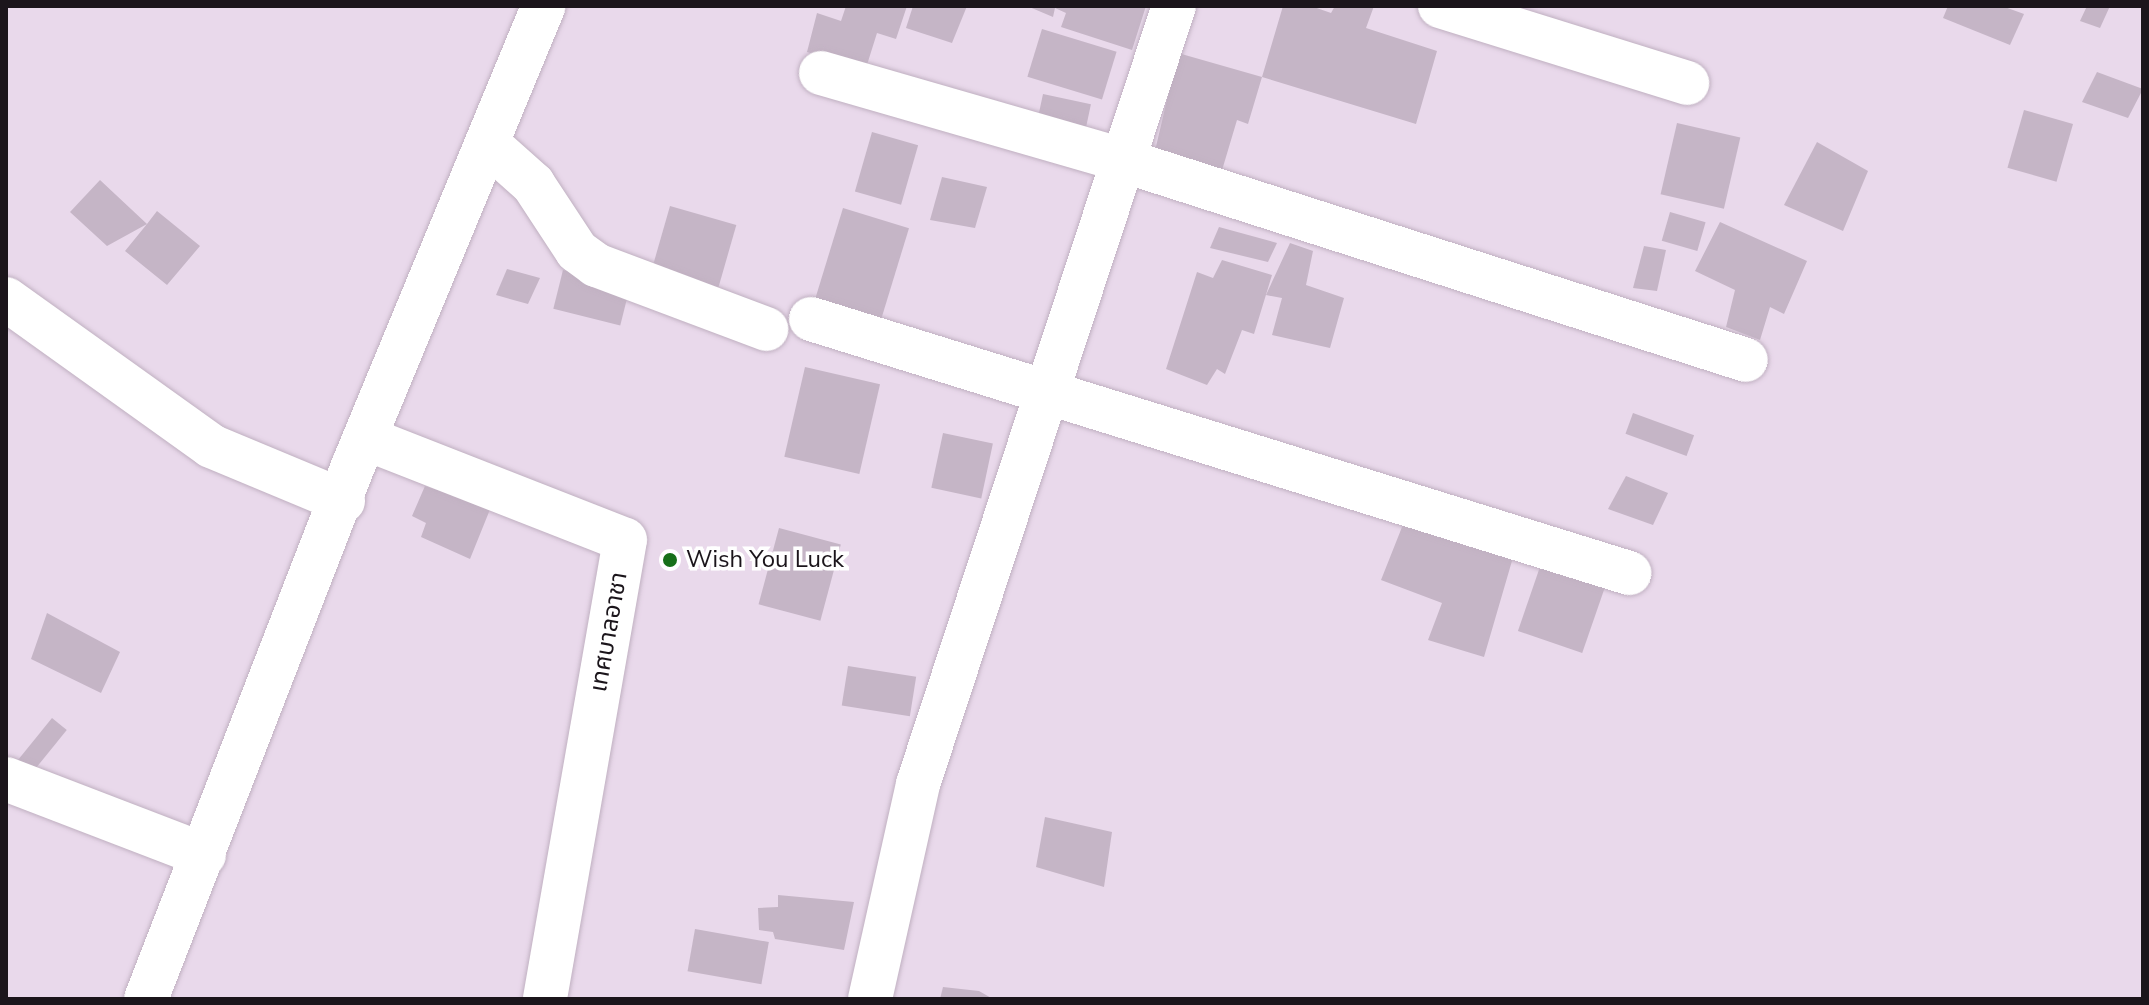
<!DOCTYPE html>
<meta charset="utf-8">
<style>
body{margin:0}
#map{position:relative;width:2149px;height:1005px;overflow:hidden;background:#e9d9eb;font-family:"Nunito Sans","Noto Sans Thai",sans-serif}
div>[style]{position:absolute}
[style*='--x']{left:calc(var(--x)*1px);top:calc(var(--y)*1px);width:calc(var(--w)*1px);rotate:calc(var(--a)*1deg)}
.building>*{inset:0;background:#c5b5c6;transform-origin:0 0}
.roads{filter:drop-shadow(0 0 2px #c0b0c1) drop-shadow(0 0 2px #c0b0c1)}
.minor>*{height:44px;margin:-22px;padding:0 22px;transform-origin:22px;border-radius:22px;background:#fff}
.dots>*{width:22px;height:22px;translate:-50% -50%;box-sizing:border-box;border:4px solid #fff;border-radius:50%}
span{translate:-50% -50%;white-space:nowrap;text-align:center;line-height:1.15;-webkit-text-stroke:7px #fff;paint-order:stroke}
.poi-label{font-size:24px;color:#1b151b}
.left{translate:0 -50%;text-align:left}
.street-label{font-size:24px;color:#1b151b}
.frame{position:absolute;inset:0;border:8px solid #1b151b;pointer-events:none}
</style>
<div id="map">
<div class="building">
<div style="clip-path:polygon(846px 6px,907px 6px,896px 39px,877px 33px,866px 68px,807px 52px,817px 13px,841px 21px)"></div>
<div style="clip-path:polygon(913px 6px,967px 6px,952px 43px,906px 28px)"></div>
<div style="clip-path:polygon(1027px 6px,1146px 6px,1132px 50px,1061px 27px,1066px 13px,1055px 8px,1053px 17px)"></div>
<div style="clip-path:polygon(1283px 6px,1311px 6px,1331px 13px,1335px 6px,1374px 6px,1366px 28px,1437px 51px,1416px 124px,1262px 77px)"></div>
<div style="clip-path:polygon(1948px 6px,2002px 6px,2024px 14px,2010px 45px,1943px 18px)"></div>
<div style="clip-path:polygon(2087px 6px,2110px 6px,2100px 28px,2080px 21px)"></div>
<div style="left:1042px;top:29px;width:78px;height:50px;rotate:17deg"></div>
<div style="clip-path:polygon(1178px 53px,1262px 77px,1248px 124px,1237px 120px,1220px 177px,1154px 155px)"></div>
<div style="clip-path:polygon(2097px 72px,2143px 89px,2128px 118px,2082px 102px)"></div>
<div style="left:1043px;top:94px;width:49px;height:23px;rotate:12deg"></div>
<div style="left:2024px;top:110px;width:51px;height:60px;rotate:16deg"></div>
<div style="left:1677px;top:123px;width:65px;height:73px;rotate:13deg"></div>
<div style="left:872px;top:132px;width:48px;height:62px;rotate:16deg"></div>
<div style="clip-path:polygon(1817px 142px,1868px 171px,1843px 231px,1784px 205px)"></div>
<div style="clip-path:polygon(942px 177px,987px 187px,975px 228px,930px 220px)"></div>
<div style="clip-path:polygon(100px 180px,147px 224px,157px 211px,200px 246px,167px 285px,125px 251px,147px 224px,107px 246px,70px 212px)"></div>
<div style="left:670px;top:206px;width:69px;height:70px;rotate:16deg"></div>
<div style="left:843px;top:208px;width:69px;height:96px;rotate:17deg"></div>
<div style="left:1670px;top:212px;width:37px;height:30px;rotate:16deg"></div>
<div style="clip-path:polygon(1720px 222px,1807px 261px,1784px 314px,1770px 307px,1760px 340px,1726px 327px,1735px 290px,1695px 271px)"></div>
<div style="clip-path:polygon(1219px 227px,1277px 243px,1268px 262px,1210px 248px)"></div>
<div style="clip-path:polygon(1290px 243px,1313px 251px,1306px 285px,1344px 298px,1330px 348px,1272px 335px,1282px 298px,1266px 295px)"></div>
<div style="clip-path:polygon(1644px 246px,1666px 250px,1657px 291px,1633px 288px)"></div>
<div style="clip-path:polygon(1222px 260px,1272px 275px,1254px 334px,1242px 330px,1225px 374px,1217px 369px,1207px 385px,1166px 369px,1197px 272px,1213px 278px)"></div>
<div style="clip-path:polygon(507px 269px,540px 278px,528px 304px,496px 295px)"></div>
<div style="left:563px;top:270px;width:69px;height:40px;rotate:14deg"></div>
<div style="left:805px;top:367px;width:77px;height:92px;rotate:13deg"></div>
<div style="left:1633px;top:413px;width:65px;height:22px;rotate:20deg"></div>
<div style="left:943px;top:433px;width:51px;height:56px;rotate:12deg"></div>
<div style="clip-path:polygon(1626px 476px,1668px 493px,1653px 525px,1608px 509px)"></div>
<div style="clip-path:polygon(425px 486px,491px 507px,470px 559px,421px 537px,426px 523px,412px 516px)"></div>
<div style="clip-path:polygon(1404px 522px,1514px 554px,1484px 657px,1428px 640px,1442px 603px,1381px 580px)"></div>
<div style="left:779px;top:528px;width:64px;height:79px;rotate:15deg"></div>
<div style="left:1542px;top:561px;width:68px;height:74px;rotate:19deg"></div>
<div style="clip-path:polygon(47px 613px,120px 652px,101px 693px,31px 659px)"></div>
<div style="left:848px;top:666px;width:69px;height:40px;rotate:9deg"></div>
<div style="left:52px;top:718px;width:19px;height:64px;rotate:39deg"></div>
<div style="clip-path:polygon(1045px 817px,1112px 832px,1104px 887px,1036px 867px)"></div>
<div style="clip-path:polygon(778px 895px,854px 902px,844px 950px,775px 939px,773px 932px,759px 930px,758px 908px,778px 907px)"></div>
<div style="left:695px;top:929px;width:75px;height:43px;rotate:10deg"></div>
<div style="clip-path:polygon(943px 987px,979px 991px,993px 999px,940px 999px)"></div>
</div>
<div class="roads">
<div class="minor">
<div style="--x:1440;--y:6;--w:259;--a:17.3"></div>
<div style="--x:821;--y:73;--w:313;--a:16.1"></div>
<div style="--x:1122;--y:160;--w:655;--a:17.77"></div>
<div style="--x:487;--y:143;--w:62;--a:41.7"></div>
<div style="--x:533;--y:184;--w:80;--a:56.7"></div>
<div style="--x:577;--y:251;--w:24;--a:36"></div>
<div style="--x:596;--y:265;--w:182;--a:20.6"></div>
<div style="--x:6;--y:299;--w:252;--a:35.6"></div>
<div style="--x:211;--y:446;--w:143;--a:22.6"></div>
<div style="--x:811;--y:319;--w:857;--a:17.25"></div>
<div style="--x:365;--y:438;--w:279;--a:21.4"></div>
<div style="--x:625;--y:540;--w:466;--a:99.9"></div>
<div style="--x:6;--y:779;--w:212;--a:21"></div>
<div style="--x:146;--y:999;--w:572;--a:-68.78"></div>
<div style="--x:353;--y:466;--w:498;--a:-67.5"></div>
<div style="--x:870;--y:999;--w:220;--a:-77.4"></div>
<div style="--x:918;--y:784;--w:819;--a:-71.79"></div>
</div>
</div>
<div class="dots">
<div style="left:670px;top:560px;background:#166f19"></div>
</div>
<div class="poi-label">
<span class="left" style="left:686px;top:560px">Wish You Luck</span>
</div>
<div class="street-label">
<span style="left:609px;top:632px;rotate:-80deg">เทศบาลอาชา</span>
</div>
<div class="frame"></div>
</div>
